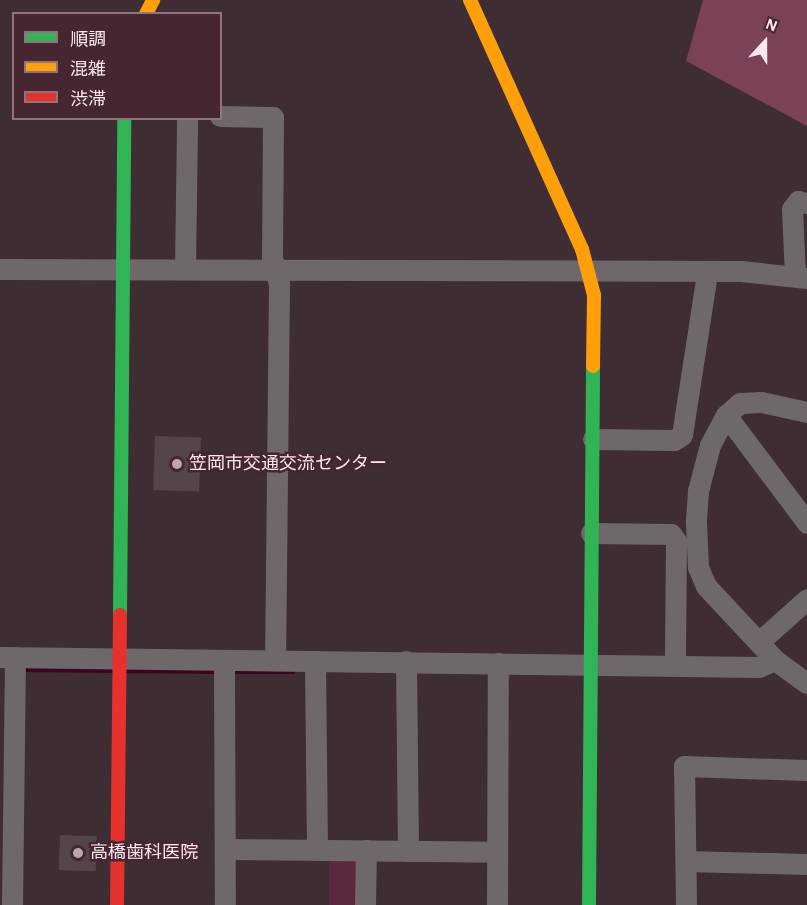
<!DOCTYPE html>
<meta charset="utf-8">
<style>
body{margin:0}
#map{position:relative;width:807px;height:905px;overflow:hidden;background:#3e2d33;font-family:"Alegreya Sans","Noto Sans JP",sans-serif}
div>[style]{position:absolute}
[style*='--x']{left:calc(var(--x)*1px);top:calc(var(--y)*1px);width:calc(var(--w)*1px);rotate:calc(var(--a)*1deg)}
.green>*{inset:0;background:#5b283d;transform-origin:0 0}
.forest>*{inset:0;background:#7b4157}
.stream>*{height:5px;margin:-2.5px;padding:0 2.5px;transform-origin:2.5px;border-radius:2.5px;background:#3b041f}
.building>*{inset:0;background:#53454a;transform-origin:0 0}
.street>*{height:21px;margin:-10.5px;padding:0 10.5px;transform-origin:10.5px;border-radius:10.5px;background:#6f686a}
.fast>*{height:14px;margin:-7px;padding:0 7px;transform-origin:7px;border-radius:7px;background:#30b455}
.slow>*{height:14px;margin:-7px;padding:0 7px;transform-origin:7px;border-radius:7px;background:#ff9f0a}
.jam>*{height:14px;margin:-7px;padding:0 7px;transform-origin:7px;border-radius:7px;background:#e5322d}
.dots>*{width:16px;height:16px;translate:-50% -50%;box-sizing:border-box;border:3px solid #452631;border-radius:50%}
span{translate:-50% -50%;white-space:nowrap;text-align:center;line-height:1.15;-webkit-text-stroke:5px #452631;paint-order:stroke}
.poi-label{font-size:18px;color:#fee9ef}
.left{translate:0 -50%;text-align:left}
.legend{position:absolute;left:12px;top:12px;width:210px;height:108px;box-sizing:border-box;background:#452631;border:2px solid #8f747d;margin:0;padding:8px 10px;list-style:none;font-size:18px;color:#fee9ef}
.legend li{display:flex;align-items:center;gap:12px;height:30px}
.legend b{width:30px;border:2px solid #8f747d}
.north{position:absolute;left:735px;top:12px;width:60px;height:60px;-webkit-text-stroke:4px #452631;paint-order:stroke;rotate:21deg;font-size:16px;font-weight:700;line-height:24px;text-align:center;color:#fee9ef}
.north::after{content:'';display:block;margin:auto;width:21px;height:27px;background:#fee9ef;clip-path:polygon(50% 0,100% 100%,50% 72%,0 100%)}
</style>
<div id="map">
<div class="green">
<div style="left:329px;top:850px;width:37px;height:55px"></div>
</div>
<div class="forest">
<div style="clip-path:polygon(703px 0,807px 0,807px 126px,686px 61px)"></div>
</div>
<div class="stream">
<div style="--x:19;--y:669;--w:93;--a:0.6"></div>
<div style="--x:127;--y:670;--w:93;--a:0.6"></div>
<div style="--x:229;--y:671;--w:63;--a:0"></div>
</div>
<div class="building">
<div style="left:155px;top:436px;width:46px;height:54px;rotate:2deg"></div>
<div style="left:60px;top:835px;width:37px;height:35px;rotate:2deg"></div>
</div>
<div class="street">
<div style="--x:220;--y:116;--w:53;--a:1.1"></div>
<div style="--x:273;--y:117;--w:141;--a:90.4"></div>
<div style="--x:272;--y:258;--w:28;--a:75"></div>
<div style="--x:279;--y:285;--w:375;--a:90.6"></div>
<div style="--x:0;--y:269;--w:741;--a:0.15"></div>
<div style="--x:741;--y:271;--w:66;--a:6.1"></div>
<div style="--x:185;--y:269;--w:151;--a:-89.2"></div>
<div style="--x:795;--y:275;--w:66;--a:-92.6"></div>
<div style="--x:792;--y:209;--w:10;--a:-53"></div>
<div style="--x:798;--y:201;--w:9;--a:13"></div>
<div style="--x:807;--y:412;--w:47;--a:-167.7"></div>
<div style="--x:761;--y:402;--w:21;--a:177"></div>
<div style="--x:740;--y:403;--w:18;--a:139"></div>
<div style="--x:726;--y:415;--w:34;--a:118"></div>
<div style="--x:710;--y:445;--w:48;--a:104.6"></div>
<div style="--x:698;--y:491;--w:32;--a:94"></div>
<div style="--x:696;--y:523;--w:44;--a:87.4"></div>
<div style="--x:698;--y:567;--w:21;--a:67"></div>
<div style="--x:706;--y:586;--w:101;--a:47"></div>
<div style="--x:775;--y:660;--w:39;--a:36"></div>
<div style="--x:726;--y:415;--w:135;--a:53.1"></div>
<div style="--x:593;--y:439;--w:81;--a:0.7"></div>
<div style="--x:674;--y:440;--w:9;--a:-32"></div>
<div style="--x:682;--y:435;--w:164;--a:-81.2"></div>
<div style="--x:591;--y:533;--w:80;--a:0.7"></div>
<div style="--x:671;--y:534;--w:9;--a:54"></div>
<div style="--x:676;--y:541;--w:124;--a:90.5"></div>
<div style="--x:759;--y:642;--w:64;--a:-41.9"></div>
<div style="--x:0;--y:657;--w:759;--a:0.75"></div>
<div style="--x:759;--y:667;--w:17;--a:-24"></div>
<div style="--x:224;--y:660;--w:245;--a:89.8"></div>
<div style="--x:315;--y:661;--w:189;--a:89.4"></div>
<div style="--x:406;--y:661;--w:190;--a:89.4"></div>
<div style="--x:226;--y:849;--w:271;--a:0.6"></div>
<div style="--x:686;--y:861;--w:121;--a:1.4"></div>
<div style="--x:12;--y:905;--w:248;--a:-89.3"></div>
<div style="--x:365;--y:905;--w:55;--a:-89"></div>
<div style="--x:497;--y:905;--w:242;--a:-89.8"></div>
<div style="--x:686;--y:905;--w:139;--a:-90.8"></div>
<div style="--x:684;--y:766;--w:123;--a:1.9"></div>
</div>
<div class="fast">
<div style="--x:120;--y:615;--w:497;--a:-89.5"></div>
<div style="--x:589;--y:905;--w:539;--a:-89.57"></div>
</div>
<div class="slow">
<div style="--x:470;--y:0;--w:273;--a:65.8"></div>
<div style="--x:582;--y:249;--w:48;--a:75.4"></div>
<div style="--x:594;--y:295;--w:71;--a:90.8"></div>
<div style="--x:146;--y:14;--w:16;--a:-63"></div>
</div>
<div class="jam">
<div style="--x:117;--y:905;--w:290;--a:-89.4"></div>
</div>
<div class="dots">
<div style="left:177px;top:464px;background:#bba7ad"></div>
<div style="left:78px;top:853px;background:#bba7ad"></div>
</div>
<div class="poi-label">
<span class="left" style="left:189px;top:464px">笠岡市交通交流センター</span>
<span class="left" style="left:90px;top:853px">高橋歯科医院</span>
</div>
<ul class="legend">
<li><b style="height:8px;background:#30b455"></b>順調</li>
<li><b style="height:8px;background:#ff9f0a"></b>混雑</li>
<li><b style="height:8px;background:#e5322d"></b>渋滞</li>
</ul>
<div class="north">N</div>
</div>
